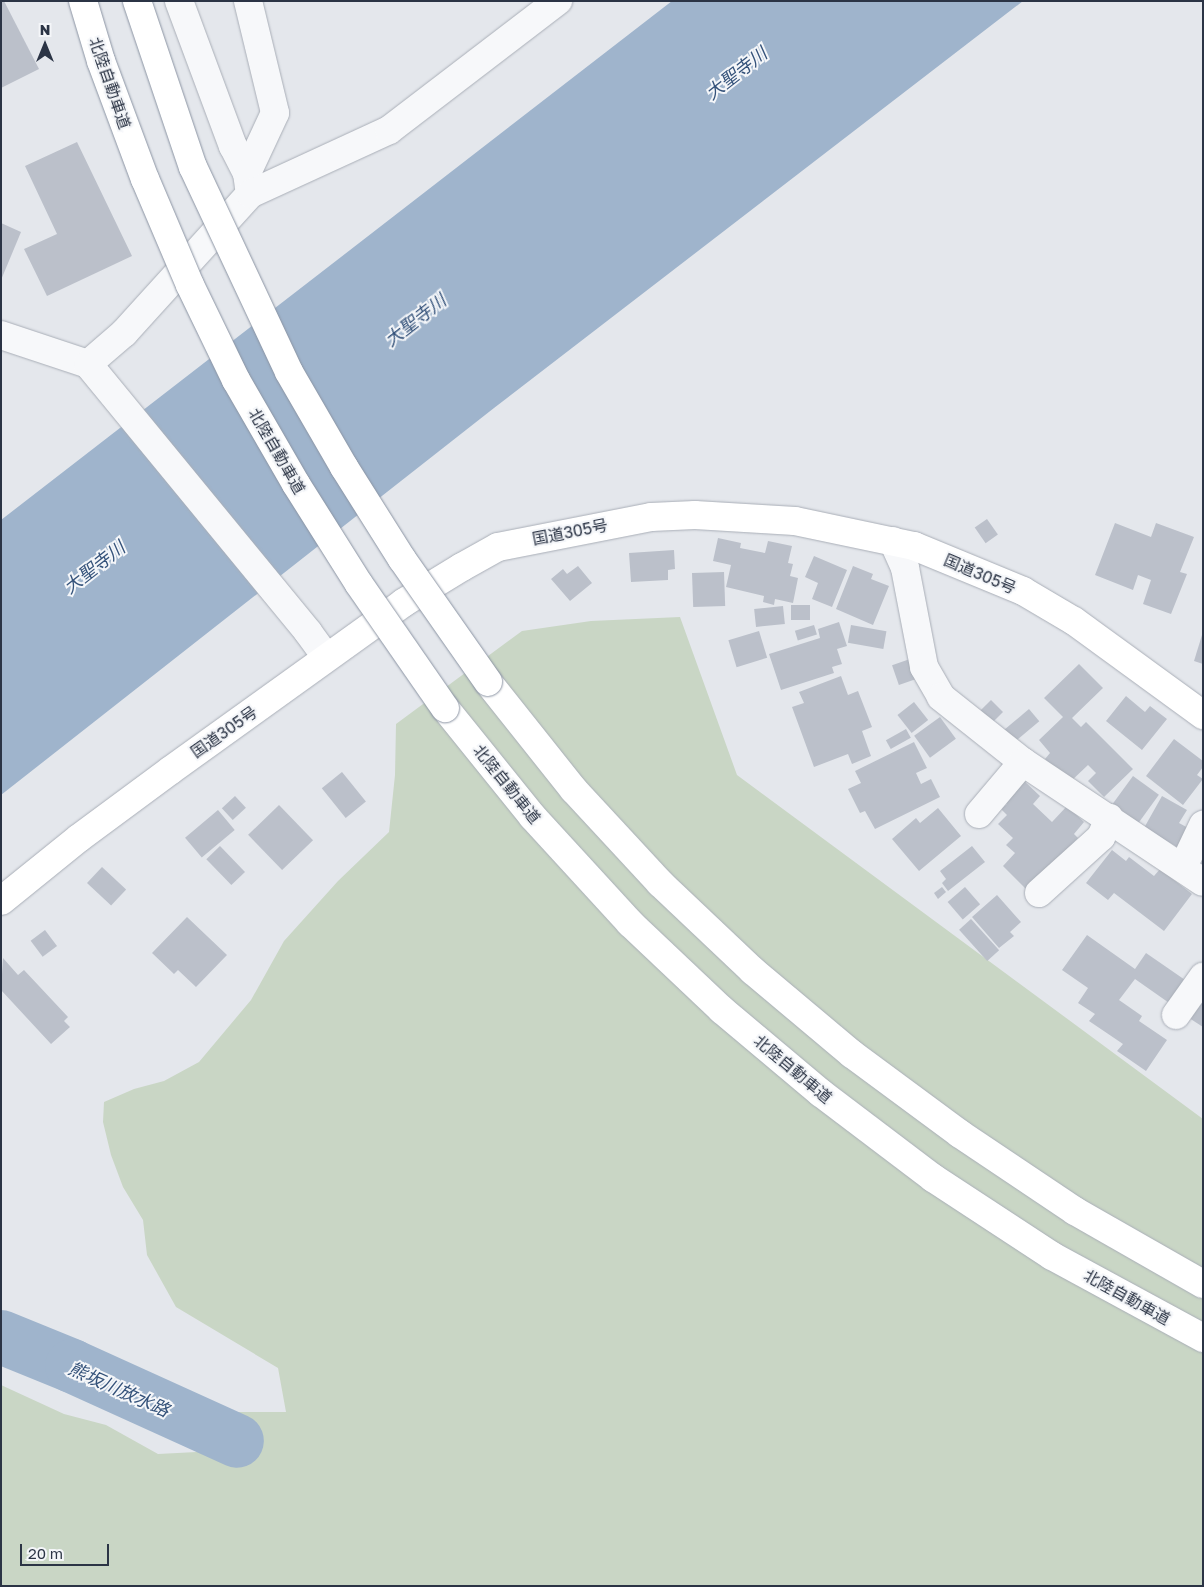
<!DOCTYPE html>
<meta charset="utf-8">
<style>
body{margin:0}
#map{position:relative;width:1204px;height:1587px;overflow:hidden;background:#e4e7ec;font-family:"Golos Text","Noto Sans JP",sans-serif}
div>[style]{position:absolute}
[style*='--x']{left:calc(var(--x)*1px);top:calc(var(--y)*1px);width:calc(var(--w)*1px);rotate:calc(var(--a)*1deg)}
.green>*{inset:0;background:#c9d6c5}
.water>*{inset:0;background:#9fb4cc}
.river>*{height:54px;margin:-27px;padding:0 27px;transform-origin:27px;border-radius:27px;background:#9fb4cc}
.building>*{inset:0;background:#bbc0ca;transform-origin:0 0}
.roads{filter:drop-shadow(0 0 1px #a9aeb7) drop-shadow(0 0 1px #a9aeb7)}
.minor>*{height:28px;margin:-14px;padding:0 14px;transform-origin:14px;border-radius:14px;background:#f7f8fa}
.highway>*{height:28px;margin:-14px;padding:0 14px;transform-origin:14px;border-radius:14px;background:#fff}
.bridges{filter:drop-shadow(0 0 1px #8b94a3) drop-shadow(0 0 1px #8b94a3)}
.highway-bridge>*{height:28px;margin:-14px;padding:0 14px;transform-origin:14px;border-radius:14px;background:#fff}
span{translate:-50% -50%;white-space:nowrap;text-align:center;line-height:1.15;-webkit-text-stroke:4px #f4f6f9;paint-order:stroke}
.street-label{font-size:16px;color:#2b3445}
.water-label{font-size:18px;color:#34527a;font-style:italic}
.frame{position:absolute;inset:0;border:2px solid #2b3445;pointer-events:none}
.north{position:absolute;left:20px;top:20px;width:50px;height:50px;-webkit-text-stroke:4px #f4f6f9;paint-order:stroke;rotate:0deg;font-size:14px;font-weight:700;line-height:20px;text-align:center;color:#2b3445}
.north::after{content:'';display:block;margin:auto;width:18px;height:22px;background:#2b3445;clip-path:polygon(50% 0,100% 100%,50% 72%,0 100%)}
.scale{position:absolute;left:20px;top:1544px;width:89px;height:22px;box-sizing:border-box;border:2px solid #2b3445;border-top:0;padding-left:6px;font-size:15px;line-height:18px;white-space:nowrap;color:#2b3445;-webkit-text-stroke:4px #f4f6f9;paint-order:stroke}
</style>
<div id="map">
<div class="green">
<div style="clip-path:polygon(680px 617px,737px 775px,1203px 1119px,1203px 1586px,1px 1586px,1px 1385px,64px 1414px,106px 1425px,158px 1454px,216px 1451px,239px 1412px,286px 1412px,278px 1368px,176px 1307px,147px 1255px,143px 1220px,123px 1187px,111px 1155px,103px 1122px,104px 1102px,134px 1089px,164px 1081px,199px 1062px,251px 1000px,284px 941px,338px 881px,389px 832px,395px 775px,396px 724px,522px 631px,591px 621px)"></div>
</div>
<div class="water">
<div style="clip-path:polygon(672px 1px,1023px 1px,494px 408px,1px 795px,1px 520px)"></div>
</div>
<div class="river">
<div style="--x:1;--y:1337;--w:77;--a:22.2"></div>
<div style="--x:72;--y:1366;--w:181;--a:24.4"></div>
</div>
<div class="building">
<div style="clip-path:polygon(1px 1px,4px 1px,39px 69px,1px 88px)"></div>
<div style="clip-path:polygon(77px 142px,132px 256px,47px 296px,24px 249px,57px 234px,25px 166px)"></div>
<div style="clip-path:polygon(1px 223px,21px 232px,1px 280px)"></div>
<div style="left:987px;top:519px;width:19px;height:15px;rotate:55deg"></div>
<div style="clip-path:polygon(1115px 523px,1151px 537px,1156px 523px,1194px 537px,1180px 572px,1187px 574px,1171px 614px,1143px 604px,1151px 580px,1138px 575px,1133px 590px,1095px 575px)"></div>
<div style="clip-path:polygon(718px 538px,741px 543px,740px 548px,765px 553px,768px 541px,792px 546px,788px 563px,793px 564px,790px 576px,798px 578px,793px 603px,775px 599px,774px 605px,763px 602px,764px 596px,726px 587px,731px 565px,713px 561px)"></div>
<div style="clip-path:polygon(674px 550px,675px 569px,668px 570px,668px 580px,631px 582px,629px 553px)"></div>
<div style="clip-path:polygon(814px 556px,847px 570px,832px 607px,812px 599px,818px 583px,805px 577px)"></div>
<div style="clip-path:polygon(578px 566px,592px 583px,570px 601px,551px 579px,563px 569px,567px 574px)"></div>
<div style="clip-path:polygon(853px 566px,873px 574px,871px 579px,889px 586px,873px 625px,836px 609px)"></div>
<div style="left:724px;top:572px;width:34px;height:32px;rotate:88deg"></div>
<div style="left:810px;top:605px;width:15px;height:19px;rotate:90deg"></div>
<div style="left:783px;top:606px;width:18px;height:29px;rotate:84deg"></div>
<div style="clip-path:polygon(839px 622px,847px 646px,837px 649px,842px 664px,832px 667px,834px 673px,781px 690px,769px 654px,820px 638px,818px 629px)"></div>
<div style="left:814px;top:625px;width:10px;height:20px;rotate:73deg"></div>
<div style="left:851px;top:625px;width:36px;height:18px;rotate:10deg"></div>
<div style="left:759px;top:631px;width:28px;height:32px;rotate:73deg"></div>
<div style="clip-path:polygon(1202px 635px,1203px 635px,1203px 664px,1194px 661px)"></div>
<div style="left:910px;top:659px;width:21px;height:19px;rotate:71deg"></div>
<div style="clip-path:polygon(1079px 664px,1103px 688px,1072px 718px,1081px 727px,1086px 722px,1133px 769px,1104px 797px,1088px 781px,1096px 773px,1088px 765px,1069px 783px,1045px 759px,1050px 753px,1039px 740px,1063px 717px,1044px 698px)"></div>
<div style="clip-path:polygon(841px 676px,848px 695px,858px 691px,872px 727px,862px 731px,871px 756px,852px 764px,848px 754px,814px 767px,792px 707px,804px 703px,799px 692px)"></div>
<div style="clip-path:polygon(1126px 696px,1145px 712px,1150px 706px,1167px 719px,1142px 750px,1106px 721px)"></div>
<div style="left:991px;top:700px;width:17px;height:21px;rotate:45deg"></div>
<div style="left:914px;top:702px;width:23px;height:21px;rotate:52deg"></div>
<div style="left:1029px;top:709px;width:16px;height:35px;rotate:50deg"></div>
<div style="left:940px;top:717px;width:27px;height:32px;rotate:54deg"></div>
<div style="left:906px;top:729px;width:10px;height:23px;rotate:61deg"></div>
<div style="clip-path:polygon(1174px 739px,1203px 761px,1203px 767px,1197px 775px,1203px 779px,1183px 805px,1146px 776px)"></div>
<div style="clip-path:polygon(914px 742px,927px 768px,916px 773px,921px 784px,931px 779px,940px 797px,875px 829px,865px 811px,860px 813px,848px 789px,861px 783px,855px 771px)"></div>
<div style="left:342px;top:772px;width:38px;height:26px;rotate:51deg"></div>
<div style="left:1133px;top:776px;width:32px;height:40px;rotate:36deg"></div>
<div style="clip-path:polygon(1021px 778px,1040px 796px,1033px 804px,1052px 822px,1067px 806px,1084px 822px,1074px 834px,1078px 838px,1028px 891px,1003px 866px,1015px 853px,1006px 845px,1013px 838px,998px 824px,1007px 815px,1001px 809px,1007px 804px,1001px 799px)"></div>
<div style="left:235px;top:796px;width:16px;height:18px;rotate:47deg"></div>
<div style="clip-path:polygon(1162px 796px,1187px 810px,1179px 823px,1190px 829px,1179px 848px,1144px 828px)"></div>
<div style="left:279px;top:805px;width:49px;height:43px;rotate:46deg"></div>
<div style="clip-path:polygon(938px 808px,961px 836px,919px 871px,892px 839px,916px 818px,920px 823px)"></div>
<div style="left:218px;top:810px;width:26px;height:43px;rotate:50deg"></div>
<div style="left:220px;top:846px;width:36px;height:19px;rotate:46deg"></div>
<div style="clip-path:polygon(972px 846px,985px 862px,948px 891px,942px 883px,946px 879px,940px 871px)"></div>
<div style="clip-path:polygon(1112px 850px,1126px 861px,1129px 857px,1154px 876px,1160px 869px,1192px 894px,1164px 931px,1114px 893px,1108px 900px,1086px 883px)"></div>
<div style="left:102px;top:867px;width:33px;height:22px;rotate:43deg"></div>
<div style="clip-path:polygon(942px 887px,946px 892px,938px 899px,934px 893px)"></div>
<div style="left:965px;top:887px;width:23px;height:23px;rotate:49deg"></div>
<div style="clip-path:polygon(997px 895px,1021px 922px,1010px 932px,1014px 936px,999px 948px,972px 917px)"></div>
<div style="clip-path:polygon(187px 917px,227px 955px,196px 987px,178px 970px,174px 974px,152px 953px)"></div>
<div style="left:971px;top:919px;width:42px;height:16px;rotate:48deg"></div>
<div style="left:45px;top:930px;width:20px;height:18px;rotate:53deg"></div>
<div style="clip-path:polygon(1087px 935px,1135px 969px,1146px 953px,1188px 982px,1172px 1005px,1135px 979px,1119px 1000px,1142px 1016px,1139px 1021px,1167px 1040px,1146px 1071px,1117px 1051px,1123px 1044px,1089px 1021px,1095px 1014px,1078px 1003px,1088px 988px,1062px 970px)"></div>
<div style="clip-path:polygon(3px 958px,18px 975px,24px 970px,68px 1017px,64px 1021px,70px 1027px,51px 1044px,1px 990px)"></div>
<div style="clip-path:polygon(1203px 991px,1203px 1027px,1186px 1016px)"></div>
</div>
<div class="roads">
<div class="minor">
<div style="--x:179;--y:1;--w:155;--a:69.6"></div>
<div style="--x:233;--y:146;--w:30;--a:63"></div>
<div style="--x:248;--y:1;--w:115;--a:76.4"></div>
<div style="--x:275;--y:113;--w:66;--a:115"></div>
<div style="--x:247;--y:173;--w:21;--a:82"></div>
<div style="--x:1;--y:335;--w:92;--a:18.4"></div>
<div style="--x:88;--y:364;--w:347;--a:50.6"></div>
<div style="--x:308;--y:632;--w:31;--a:54"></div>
<div style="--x:88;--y:364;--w:48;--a:-40.7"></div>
<div style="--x:124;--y:333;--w:188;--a:-47.8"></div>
<div style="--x:250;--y:194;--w:153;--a:-24.7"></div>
<div style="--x:389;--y:130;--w:213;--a:-37.4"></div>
<div style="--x:893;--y:541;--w:30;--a:66"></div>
<div style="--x:905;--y:568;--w:101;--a:79.1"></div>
<div style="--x:924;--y:667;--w:34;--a:60"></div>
<div style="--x:941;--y:697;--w:105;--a:38.4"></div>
<div style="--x:1023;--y:762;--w:216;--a:33.7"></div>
<div style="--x:979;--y:814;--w:68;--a:-49.8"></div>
<div style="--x:1183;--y:867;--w:47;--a:-64.5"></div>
<div style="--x:1039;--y:893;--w:84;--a:-42.1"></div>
<div style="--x:1101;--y:837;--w:21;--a:-67"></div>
<div style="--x:1176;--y:1015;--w:47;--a:-54.6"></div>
</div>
<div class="highway">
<div style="--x:488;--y:682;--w:138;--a:51.5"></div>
<div style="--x:574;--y:790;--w:127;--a:47.2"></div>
<div style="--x:660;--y:883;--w:128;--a:43.4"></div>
<div style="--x:753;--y:971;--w:129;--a:40"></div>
<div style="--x:852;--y:1054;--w:134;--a:36.5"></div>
<div style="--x:960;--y:1134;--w:138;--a:33.8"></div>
<div style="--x:1075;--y:1211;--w:147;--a:29.7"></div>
<div style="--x:445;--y:708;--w:140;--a:51.1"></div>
<div style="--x:533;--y:817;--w:144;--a:47.5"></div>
<div style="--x:630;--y:923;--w:127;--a:43.4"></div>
<div style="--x:722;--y:1010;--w:129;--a:40"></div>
<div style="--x:821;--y:1093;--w:141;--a:37.2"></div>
<div style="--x:933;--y:1178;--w:142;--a:33.2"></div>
<div style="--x:1052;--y:1256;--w:172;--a:28.5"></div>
<div style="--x:1;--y:901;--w:100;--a:-38.9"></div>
<div style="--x:79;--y:838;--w:114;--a:-36.5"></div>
<div style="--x:171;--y:770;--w:286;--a:-35.7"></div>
<div style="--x:403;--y:603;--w:69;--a:-31.4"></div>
<div style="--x:462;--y:567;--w:41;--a:-29.1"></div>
<div style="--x:498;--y:547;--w:156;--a:-11.1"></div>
<div style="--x:651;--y:517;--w:44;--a:-2.6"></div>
<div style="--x:695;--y:515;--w:100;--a:3.4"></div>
<div style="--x:795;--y:521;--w:122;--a:11.9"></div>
<div style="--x:914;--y:546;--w:118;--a:22.4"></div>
<div style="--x:1023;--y:591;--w:59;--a:30.5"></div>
<div style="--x:1074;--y:621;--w:160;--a:36.1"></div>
</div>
</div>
<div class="bridges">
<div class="highway-bridge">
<div style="--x:83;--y:1;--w:63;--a:73.3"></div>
<div style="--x:101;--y:61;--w:126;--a:69.6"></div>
<div style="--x:145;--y:179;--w:115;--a:67"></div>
<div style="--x:190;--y:285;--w:106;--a:64.2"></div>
<div style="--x:236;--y:380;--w:120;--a:60"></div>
<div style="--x:296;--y:484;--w:118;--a:57.8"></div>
<div style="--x:359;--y:584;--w:151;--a:55.3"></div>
<div style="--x:137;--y:1;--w:175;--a:71.4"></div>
<div style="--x:193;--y:167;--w:226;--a:64.9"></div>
<div style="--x:289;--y:372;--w:110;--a:59.9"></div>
<div style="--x:344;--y:467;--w:109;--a:57.8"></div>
<div style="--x:402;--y:559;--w:150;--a:55"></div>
</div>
</div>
<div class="street-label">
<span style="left:110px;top:83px;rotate:71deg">北陸自動車道</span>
<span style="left:277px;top:451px;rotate:60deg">北陸自動車道</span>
<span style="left:570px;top:532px;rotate:-11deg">国道305号</span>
<span style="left:980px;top:574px;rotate:23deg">国道305号</span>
<span style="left:224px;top:732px;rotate:-35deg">国道305号</span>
<span style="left:507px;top:784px;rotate:51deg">北陸自動車道</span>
<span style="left:793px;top:1069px;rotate:40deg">北陸自動車道</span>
<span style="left:1127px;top:1297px;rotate:29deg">北陸自動車道</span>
</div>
<div class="water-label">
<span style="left:736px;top:73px;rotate:-38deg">大聖寺川</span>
<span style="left:415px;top:320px;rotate:-38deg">大聖寺川</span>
<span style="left:94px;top:567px;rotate:-38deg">大聖寺川</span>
<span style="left:119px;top:1389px;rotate:24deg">熊坂川放水路</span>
</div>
<div class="frame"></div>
<div class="north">N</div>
<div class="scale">20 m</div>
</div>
